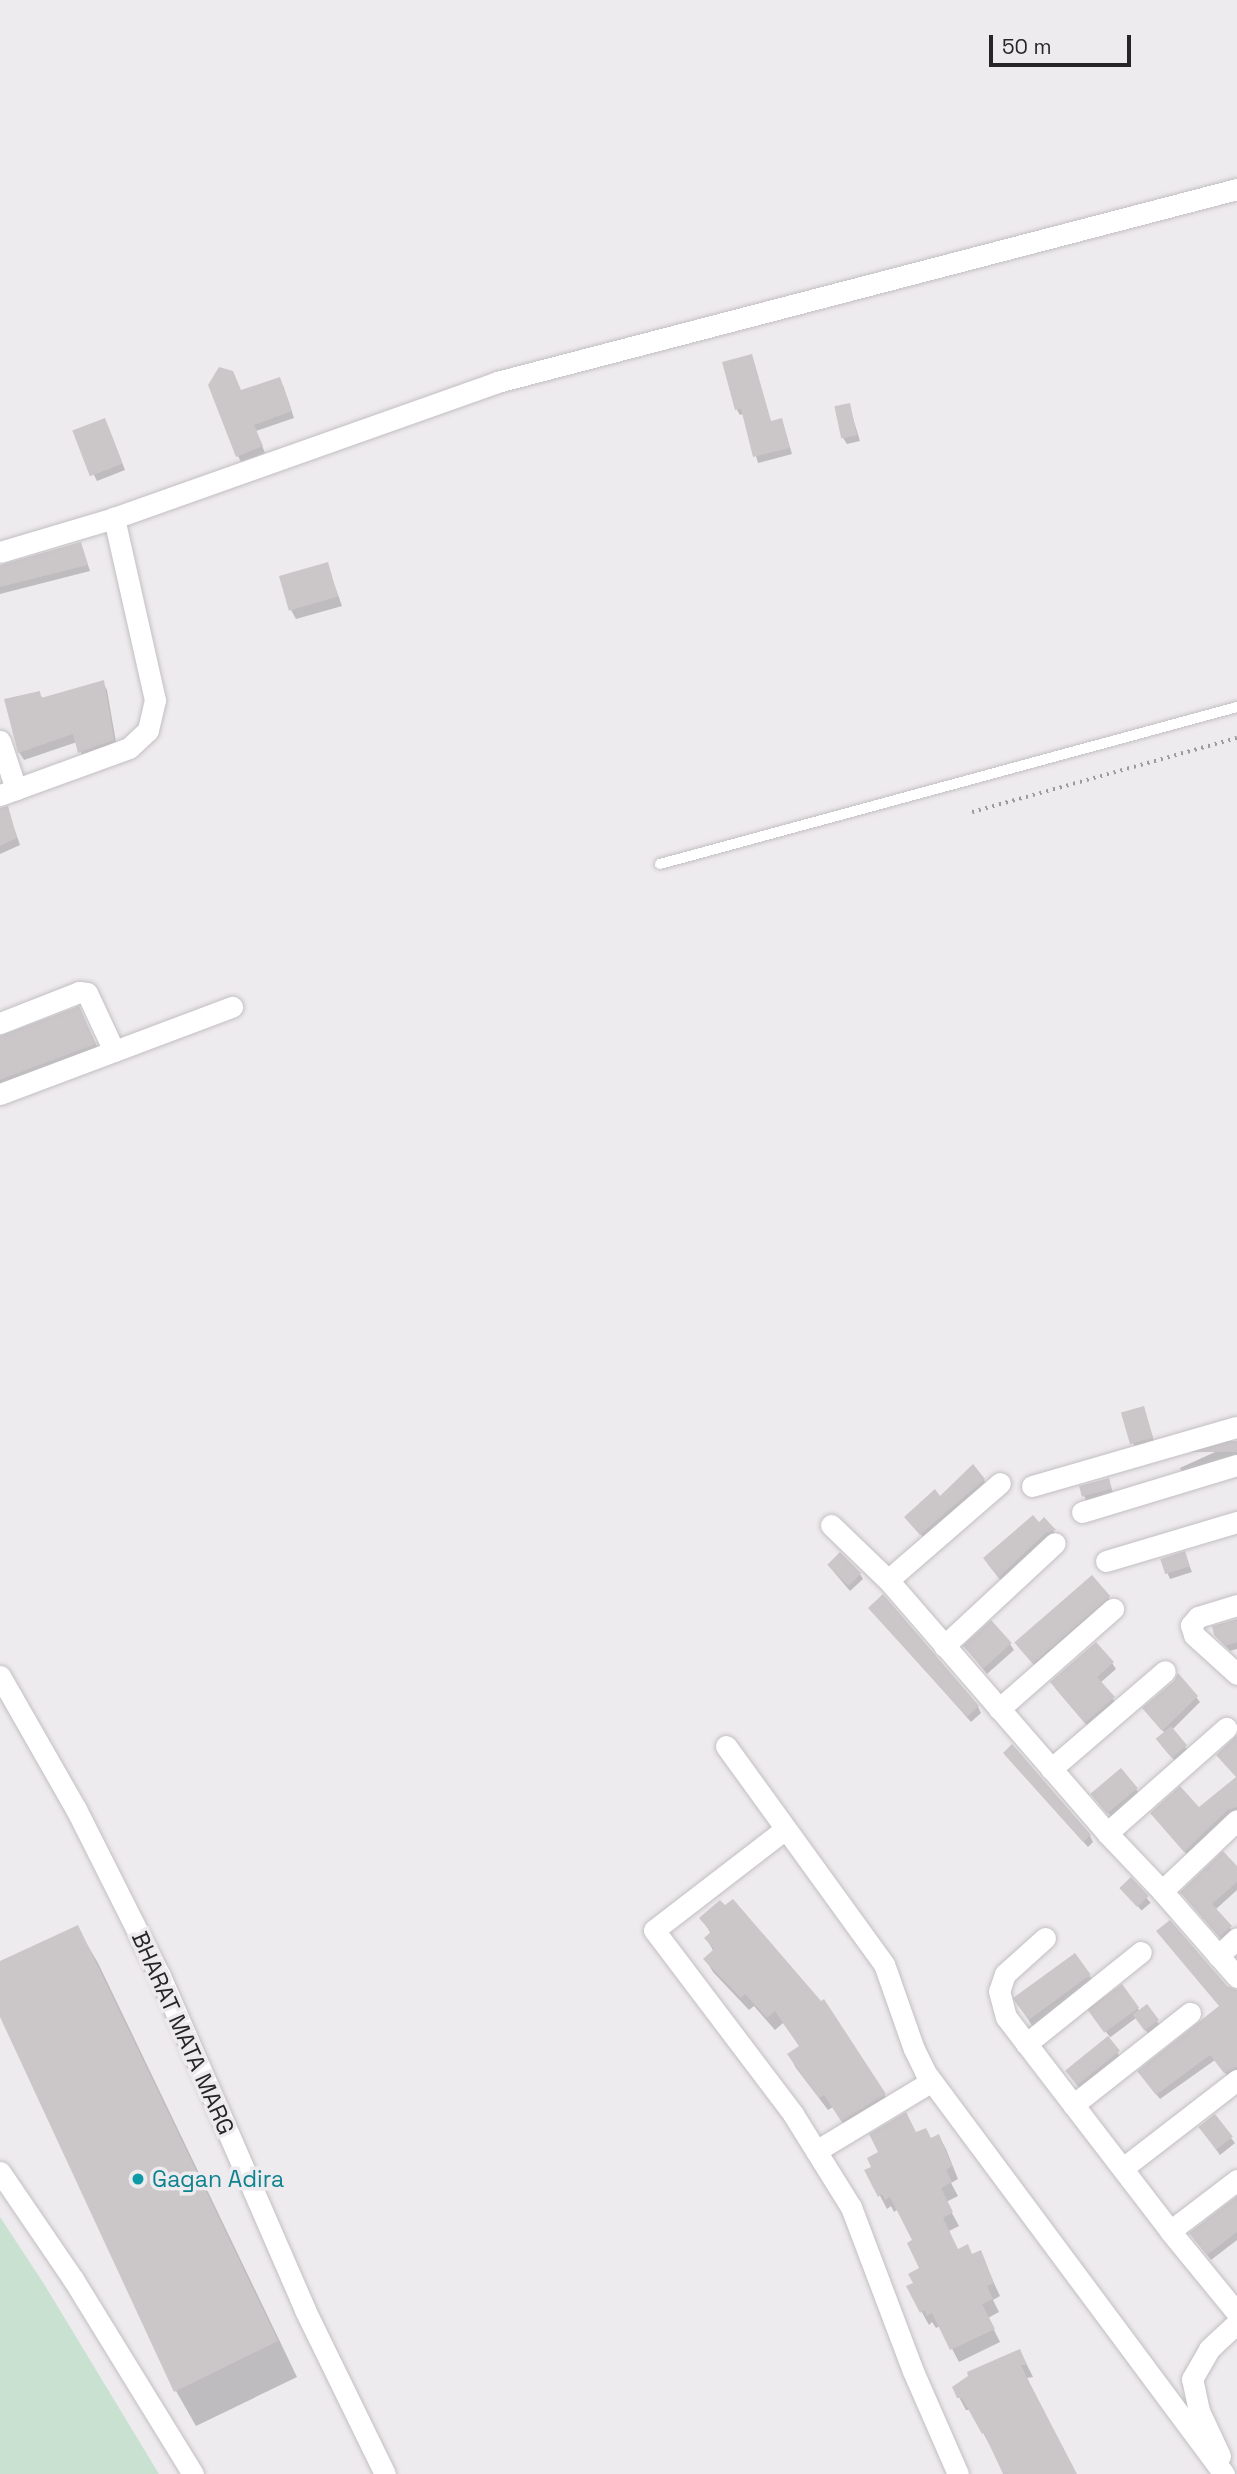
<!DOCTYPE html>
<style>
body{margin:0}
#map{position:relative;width:1237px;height:2474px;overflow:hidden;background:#eeebee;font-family:"Space Grotesk",sans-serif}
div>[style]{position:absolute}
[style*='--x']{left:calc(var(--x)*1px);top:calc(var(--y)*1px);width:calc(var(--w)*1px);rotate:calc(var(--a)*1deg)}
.green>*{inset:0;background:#c8e1d1}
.shadow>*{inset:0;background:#0003;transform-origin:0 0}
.building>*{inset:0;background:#cbc7c9;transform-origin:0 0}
.path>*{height:3.5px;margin-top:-1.75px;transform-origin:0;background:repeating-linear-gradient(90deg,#9c9a9c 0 2px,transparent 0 7px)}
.roads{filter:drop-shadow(0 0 2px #c2bfc2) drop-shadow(0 0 2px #c2bfc2)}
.lane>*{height:10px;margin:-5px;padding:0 5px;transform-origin:5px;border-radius:5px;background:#fff}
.street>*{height:21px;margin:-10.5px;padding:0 10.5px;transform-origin:10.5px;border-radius:10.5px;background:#fff}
.dots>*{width:19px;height:19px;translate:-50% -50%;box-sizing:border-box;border:4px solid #eeebee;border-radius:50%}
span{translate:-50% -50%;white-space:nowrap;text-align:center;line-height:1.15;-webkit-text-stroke:7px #eeebee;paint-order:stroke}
.street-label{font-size:23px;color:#272627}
.culture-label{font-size:23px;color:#0d838f}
.left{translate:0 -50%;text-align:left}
.scale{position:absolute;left:989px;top:35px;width:142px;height:32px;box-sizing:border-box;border:4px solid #272627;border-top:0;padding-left:9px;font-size:21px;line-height:24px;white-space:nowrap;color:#272627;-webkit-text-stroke:5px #eeebee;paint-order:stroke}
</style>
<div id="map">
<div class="green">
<div style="clip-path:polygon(0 2217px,44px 2284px,159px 2474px,0 2474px)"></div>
</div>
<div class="shadow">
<div style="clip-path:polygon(752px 356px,771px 423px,782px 420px,792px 454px,758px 463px,744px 414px,740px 415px,737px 410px)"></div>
<div style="clip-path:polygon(283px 385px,294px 418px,256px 431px,265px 453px,241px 462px,238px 456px,241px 392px)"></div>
<div style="clip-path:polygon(849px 405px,860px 441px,847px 444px,843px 438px)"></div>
<div style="clip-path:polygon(108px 426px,125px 470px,97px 481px,94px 475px)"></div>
<div style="clip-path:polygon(83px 550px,90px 571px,0 594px,0 567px)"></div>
<div style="clip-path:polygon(327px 564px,342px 606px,296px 619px,291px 610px)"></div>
<div style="clip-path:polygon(103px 683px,107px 690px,117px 748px,84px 760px,77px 742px,24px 760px,19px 752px,39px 693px,43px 699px)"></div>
<div style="clip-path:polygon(7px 808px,20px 845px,0 854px,0 809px)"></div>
<div style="clip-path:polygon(85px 1021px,102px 1057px,0 1097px,0 1036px)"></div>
<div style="clip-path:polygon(1143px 1408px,1155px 1444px,1136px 1449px,1133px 1443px)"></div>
<div style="clip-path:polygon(1237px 1442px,1237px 1457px,1183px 1473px,1180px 1468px)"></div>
<div style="clip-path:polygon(984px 1480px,987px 1486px,925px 1539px,910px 1523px,940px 1498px)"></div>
<div style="clip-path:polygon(1108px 1480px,1114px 1495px,1087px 1503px,1081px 1487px)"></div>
<div style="left:1044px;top:1519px;width:23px;height:72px;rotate:52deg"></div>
<div style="clip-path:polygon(1184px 1553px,1192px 1572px,1170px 1579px,1162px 1560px)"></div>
<div style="clip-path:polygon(828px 1565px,860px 1574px,863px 1579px,850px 1591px)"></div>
<div style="clip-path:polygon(1108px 1597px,1113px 1606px,1038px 1670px,1017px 1642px)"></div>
<div style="clip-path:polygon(870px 1608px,978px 1707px,981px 1713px,971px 1722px)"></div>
<div style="clip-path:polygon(1237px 1623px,1237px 1649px,1230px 1651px,1215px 1635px)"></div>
<div style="clip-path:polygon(1010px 1644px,1014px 1650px,987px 1674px,965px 1647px)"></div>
<div style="clip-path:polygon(1112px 1663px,1116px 1669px,1100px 1683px,1117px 1704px,1089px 1728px,1055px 1688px)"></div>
<div style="clip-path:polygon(1196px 1697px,1200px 1702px,1172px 1730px,1189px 1752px,1177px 1763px,1161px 1745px,1165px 1733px,1148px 1714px)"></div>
<div style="clip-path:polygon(1005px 1754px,1090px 1836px,1093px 1842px,1088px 1847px)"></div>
<div style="clip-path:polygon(1136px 1789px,1140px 1795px,1113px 1819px,1094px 1796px)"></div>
<div style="clip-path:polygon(1237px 1792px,1237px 1815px,1189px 1857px,1152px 1813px,1199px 1810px)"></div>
<div style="clip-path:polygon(1237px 1869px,1237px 1890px,1215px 1910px,1234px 1933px,1224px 1942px,1186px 1898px)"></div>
<div style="left:1131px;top:1880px;width:30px;height:12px;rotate:49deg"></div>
<div style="clip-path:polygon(702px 1918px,884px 2094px,892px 2107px,849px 2133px,833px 2107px,828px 2110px,796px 2068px,789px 2055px,800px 2047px,783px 2023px,775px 2030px,754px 2006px,749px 2010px,713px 1972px,705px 1959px,714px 1952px,706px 1938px,711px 1934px)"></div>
<div style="clip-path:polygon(77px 1927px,98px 1963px,297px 2377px,196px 2426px,176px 2391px,0 2013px,0 1963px)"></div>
<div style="clip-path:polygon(1090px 1976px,1095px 1984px,1035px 2031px,1018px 2002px)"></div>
<div style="clip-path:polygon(1226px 1987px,1237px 1991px,1237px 2073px,1229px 2078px,1215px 2060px,1160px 2099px,1143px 2077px,1221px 2008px)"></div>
<div style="clip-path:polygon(1146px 2006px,1161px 2027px,1150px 2036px,1136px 2018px,1108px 2039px,1124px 2062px,1083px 2094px,1067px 2070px,1110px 2037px,1090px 2012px,1138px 2008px,1139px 2011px)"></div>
<div style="clip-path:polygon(1204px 2133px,1231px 2138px,1235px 2143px,1220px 2155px)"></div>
<div style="clip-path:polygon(917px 2134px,931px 2140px,939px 2136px,946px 2149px,958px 2179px,951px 2183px,958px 2196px,946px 2202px,959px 2226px,949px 2231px,958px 2251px,973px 2256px,980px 2253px,1000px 2296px,993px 2300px,999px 2312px,988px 2318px,1000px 2342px,959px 2362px,940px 2326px,936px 2328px,932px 2322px,929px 2325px,908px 2287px,915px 2284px,922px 2269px,914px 2241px,898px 2209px,894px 2212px,891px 2206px,887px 2209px,867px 2171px)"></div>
<div style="clip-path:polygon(1237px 2197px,1237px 2240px,1211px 2260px,1194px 2239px)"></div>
<div style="clip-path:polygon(1020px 2351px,1033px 2377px,1027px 2378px,1076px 2474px,1005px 2474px,971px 2410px,966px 2410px,959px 2397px)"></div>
</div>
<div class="building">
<div style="clip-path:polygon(752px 354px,771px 421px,782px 418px,790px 448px,753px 457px,741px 409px,735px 410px,722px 362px)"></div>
<div style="clip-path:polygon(219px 367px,233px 371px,241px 390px,280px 377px,292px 411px,254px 425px,263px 446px,236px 457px,208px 385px)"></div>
<div style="left:850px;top:403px;width:33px;height:16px;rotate:78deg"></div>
<div style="left:105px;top:418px;width:49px;height:35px;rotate:69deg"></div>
<div style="clip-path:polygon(81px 542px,88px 565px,0 587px,0 565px)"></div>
<div style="left:328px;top:562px;width:36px;height:51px;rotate:74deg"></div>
<div style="clip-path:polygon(104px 680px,114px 740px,78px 753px,73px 734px,18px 753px,4px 699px,40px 691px,41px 698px)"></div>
<div style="clip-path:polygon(8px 806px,17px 838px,0 846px,0 808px)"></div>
<div style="clip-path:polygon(79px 1006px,96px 1044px,0 1080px,0 1036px)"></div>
<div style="left:1144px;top:1406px;width:33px;height:24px;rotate:74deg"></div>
<div style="left:1237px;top:1441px;width:11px;height:63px;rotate:90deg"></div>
<div style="clip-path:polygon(973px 1464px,985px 1479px,920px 1535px,904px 1517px,935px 1489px,940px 1496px)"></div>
<div style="left:1109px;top:1478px;width:11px;height:31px;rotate:75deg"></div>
<div style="clip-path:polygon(1033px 1515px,1039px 1522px,1044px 1517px,1056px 1530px,1046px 1533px,999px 1577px,983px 1558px)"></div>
<div style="left:1185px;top:1551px;width:16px;height:26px;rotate:72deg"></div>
<div style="left:840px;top:1552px;width:30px;height:18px;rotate:45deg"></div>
<div style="left:1092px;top:1575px;width:28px;height:103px;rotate:49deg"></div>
<div style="clip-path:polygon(883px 1594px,979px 1706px,967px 1717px,868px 1608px)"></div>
<div style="clip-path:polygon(1237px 1619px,1237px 1642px,1225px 1646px,1214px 1635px,1212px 1626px)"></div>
<div style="left:991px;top:1620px;width:31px;height:38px;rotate:48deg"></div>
<div style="clip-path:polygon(1096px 1642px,1114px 1662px,1097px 1677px,1115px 1697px,1085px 1723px,1050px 1682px)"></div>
<div style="clip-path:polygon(1178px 1673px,1198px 1696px,1162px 1731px,1142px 1708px,1174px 1681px)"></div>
<div style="left:1171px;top:1726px;width:25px;height:20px;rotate:50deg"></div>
<div style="clip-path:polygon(1237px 1735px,1237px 1807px,1228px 1810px,1184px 1852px,1150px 1813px,1180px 1786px,1199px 1807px,1236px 1777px,1216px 1755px)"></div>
<div style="clip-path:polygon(1012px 1744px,1091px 1835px,1083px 1842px,1003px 1753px)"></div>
<div style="left:1121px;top:1768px;width:26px;height:40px;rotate:50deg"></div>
<div style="clip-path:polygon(1223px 1851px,1237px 1866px,1237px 1882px,1212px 1904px,1232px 1926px,1219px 1937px,1180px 1892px)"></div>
<div style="left:1131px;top:1877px;width:26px;height:16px;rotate:47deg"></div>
<div style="clip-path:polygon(733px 1899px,821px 2001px,824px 1999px,886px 2094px,841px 2121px,824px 2095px,819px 2098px,787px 2054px,799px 2046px,775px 2011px,767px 2018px,745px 1994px,741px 1998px,703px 1959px,714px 1949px,704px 1938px,711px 1932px,699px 1918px,720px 1900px,725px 1905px)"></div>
<div style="clip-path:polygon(1170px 1920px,1227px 1986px,1237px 1990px,1237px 2067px,1224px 2073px,1210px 2055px,1156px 2095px,1137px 2071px,1219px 2006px,1156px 1931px)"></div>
<div style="clip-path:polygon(78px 1925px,278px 2341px,174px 2392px,0 2017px,0 1961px)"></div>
<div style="left:1075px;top:1953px;width:27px;height:77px;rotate:54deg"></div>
<div style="left:1122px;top:1984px;width:29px;height:43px;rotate:54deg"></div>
<div style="left:1147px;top:2004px;width:20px;height:18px;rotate:53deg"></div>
<div style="left:1108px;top:2036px;width:19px;height:55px;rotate:51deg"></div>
<div style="clip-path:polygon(906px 2112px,916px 2132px,926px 2128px,931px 2138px,939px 2134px,952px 2166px,946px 2170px,952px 2182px,941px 2188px,953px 2212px,943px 2218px,958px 2249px,968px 2244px,972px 2254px,981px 2250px,994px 2283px,987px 2286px,993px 2299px,982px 2304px,995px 2329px,950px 2350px,932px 2313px,927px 2316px,924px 2310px,920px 2313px,906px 2286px,913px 2283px,908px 2274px,919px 2268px,907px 2243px,912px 2240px,890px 2197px,885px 2200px,882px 2194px,878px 2197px,864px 2170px,871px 2167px,867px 2158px,878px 2152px,869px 2134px)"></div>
<div style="left:1215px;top:2114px;width:29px;height:21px;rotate:52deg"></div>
<div style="clip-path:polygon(1237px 2196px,1237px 2232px,1207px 2255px,1189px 2233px)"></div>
<div style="clip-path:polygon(1020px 2349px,1027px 2365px,1021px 2365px,1027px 2378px,1077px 2474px,1003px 2474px,984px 2433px,982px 2434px,962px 2398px,957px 2398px,952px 2387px,968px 2376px,967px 2372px)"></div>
</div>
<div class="path">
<div style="--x:972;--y:812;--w:275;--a:-15.6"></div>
</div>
<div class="roads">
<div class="lane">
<div style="--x:660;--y:864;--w:598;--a:-15.22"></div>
</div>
<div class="street">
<div style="--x:0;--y:552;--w:119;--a:-16.6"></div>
<div style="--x:114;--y:518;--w:406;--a:-19.5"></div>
<div style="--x:497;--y:382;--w:765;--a:-14.62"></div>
<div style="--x:0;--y:741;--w:51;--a:71.6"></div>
<div style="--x:0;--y:795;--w:137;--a:-20"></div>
<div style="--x:129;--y:748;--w:26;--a:-43"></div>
<div style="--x:148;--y:730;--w:31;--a:-77"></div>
<div style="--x:155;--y:700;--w:187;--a:-102.7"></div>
<div style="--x:0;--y:1023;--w:85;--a:-21.4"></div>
<div style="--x:79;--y:992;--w:8;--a:7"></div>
<div style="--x:87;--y:993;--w:64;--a:65"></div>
<div style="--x:0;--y:1094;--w:248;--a:-20.6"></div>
<div style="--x:1032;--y:1486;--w:213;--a:-16.1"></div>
<div style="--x:1082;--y:1512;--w:162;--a:-16.9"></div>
<div style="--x:831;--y:1525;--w:79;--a:44"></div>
<div style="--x:888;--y:1580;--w:335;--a:49.1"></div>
<div style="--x:1107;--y:1833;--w:80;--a:46.5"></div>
<div style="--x:1162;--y:1891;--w:114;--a:48.9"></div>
<div style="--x:1106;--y:1561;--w:137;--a:-16.6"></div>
<div style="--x:888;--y:1580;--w:148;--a:-40.9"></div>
<div style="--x:1237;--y:1605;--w:41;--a:162.9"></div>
<div style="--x:1198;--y:1617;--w:11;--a:131"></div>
<div style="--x:1191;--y:1625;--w:10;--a:73"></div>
<div style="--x:1194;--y:1635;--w:58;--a:42.2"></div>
<div style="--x:944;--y:1646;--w:151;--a:-42.9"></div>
<div style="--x:0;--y:1676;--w:153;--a:60.3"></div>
<div style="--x:76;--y:1809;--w:187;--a:63.3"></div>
<div style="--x:160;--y:1976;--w:364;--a:66.5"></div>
<div style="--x:305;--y:2310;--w:182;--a:64"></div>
<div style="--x:999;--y:1709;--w:152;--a:-41.3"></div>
<div style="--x:726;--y:1746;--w:269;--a:54.1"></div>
<div style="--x:884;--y:1964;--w:90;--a:70.6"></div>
<div style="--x:914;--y:2049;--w:25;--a:64"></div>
<div style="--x:925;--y:2072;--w:501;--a:53.36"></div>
<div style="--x:1051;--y:1769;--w:150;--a:-40.7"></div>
<div style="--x:784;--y:1830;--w:164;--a:142.4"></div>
<div style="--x:654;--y:1930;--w:231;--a:52.9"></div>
<div style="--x:793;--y:2114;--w:110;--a:58.1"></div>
<div style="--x:851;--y:2207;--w:175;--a:69.3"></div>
<div style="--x:913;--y:2371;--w:112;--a:66.4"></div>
<div style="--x:1107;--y:1833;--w:159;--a:-41.4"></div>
<div style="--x:1162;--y:1891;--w:103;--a:-43.4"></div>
<div style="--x:1045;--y:1938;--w:54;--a:138"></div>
<div style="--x:1005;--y:1974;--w:18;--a:109"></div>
<div style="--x:999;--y:1991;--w:27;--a:75"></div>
<div style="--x:1006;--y:2017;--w:270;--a:52.5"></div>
<div style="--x:1170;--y:2231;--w:106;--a:50.7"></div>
<div style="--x:1218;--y:1956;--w:26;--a:-43"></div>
<div style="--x:1026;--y:2044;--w:147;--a:-38.7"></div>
<div style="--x:1073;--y:2105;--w:149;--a:-38.2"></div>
<div style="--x:816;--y:2151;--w:135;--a:-31.1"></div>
<div style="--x:1123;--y:2168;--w:144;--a:-37.7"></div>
<div style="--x:0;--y:2172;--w:130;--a:55.7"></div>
<div style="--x:73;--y:2279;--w:229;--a:58.4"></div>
<div style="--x:1170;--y:2231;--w:84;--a:-37.3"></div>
<div style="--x:1220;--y:2456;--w:50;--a:-115"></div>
<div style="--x:1199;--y:2411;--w:33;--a:-102"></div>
<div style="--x:1192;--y:2379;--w:34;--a:-60"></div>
<div style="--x:1209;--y:2349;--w:38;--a:-43"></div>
</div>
</div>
<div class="dots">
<div style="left:138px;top:2179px;background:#0f9aa8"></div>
</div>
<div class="street-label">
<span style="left:183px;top:2033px;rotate:66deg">BHARAT MATA MARG</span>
</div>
<div class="culture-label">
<span class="left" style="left:152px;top:2179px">Gagan Adira</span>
</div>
<div class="scale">50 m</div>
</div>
